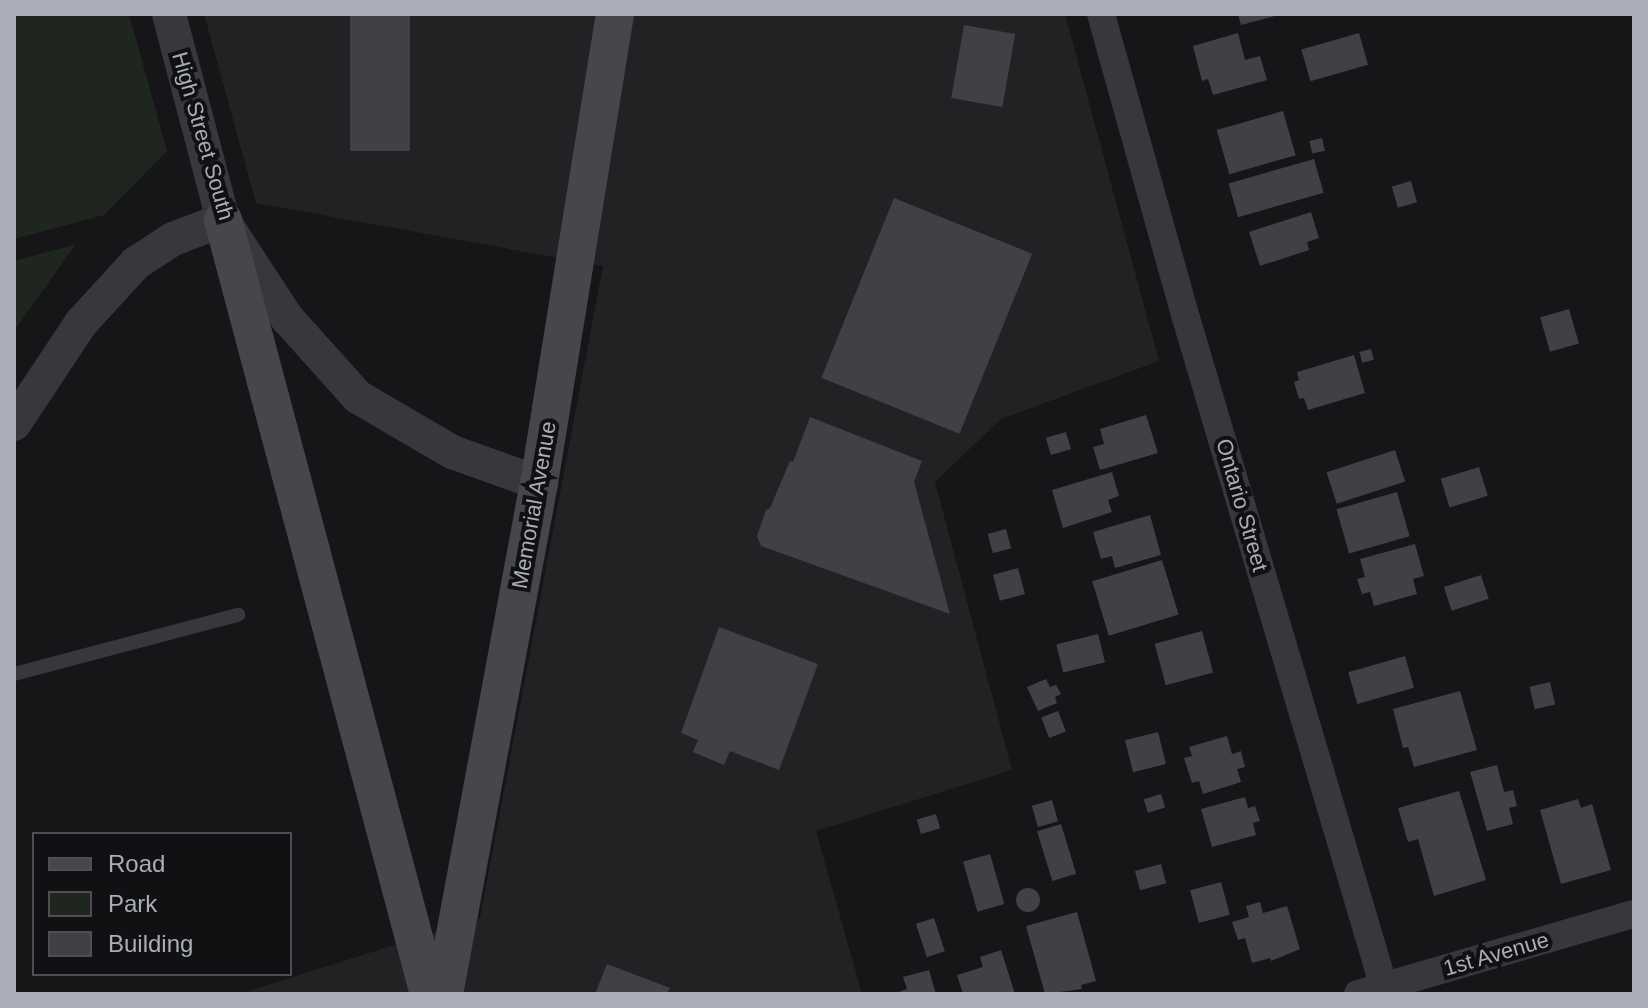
<!DOCTYPE html>
<style>
body{margin:0}
#map{position:relative;width:1648px;height:1008px;overflow:hidden;background:#161618;font-family:Helvetica,sans-serif}
div>[style]{position:absolute}
[style*='--x']{left:calc(var(--x)*1px);top:calc(var(--y)*1px);width:calc(var(--w)*1px);rotate:calc(var(--a)*1deg)}
.built>*{inset:0;background:#222225}
.green>*{inset:0;background:#1e261f}
.building>*{inset:0;background:#404145;transform-origin:0 0}
.round{border-radius:50%}
.service>*{height:14px;margin:-7px;padding:0 7px;transform-origin:7px;border-radius:7px;background:#37383d}
.minor>*{height:28px;margin:-14px;padding:0 14px;transform-origin:14px;border-radius:14px;background:#37383d}
.tertiary>*{height:34px;margin:-17px;padding:0 17px;transform-origin:17px;border-radius:17px;background:#37383d}
.secondary>*{height:38px;margin:-19px;padding:0 19px;transform-origin:19px;border-radius:19px;background:#45474d}
span{translate:-50% -50%;white-space:nowrap;text-align:center;line-height:1.15;-webkit-text-stroke:8px #111113;paint-order:stroke}
.street-label{font-size:22px;color:#a8adb8}
.frame{position:absolute;inset:0;border:16px solid #a8adb8;pointer-events:none}
.legend{position:absolute;left:32px;top:832px;width:260px;height:144px;box-sizing:border-box;background:#111113;border:2px solid #4d4f55;margin:0;padding:10px 14px;list-style:none;font-size:24px;color:#a8adb8}
.legend li{display:flex;align-items:center;gap:16px;height:40px}
.legend b{width:40px;border:2px solid #4d4f55}
</style>
<div id="map">
<div class="built">
<div style="clip-path:polygon(204px 14px,1065px 14px,1159px 361px,1001px 419px,935px 482px,1012px 770px,816px 831px,862px 994px,239px 994px,480px 918px,603px 266px,256px 203px)"></div>
</div>
<div class="green">
<div style="clip-path:polygon(14px 14px,129px 14px,167px 151px,104px 215px,14px 239px)"></div>
<div style="clip-path:polygon(76px 244px,14px 331px,14px 261px)"></div>
</div>
<div class="building">
<div style="left:350px;top:14px;width:60px;height:137px"></div>
<div style="clip-path:polygon(1238px 14px,1279px 14px,1279px 15px,1241px 25px)"></div>
<div style="left:964px;top:25px;width:52px;height:74px;rotate:10deg"></div>
<div style="clip-path:polygon(1238px 33px,1245px 60px,1260px 56px,1267px 80px,1213px 95px,1208px 79px,1202px 81px,1193px 46px)"></div>
<div style="left:1359px;top:33px;width:33px;height:60px;rotate:74deg"></div>
<div style="left:1283px;top:111px;width:46px;height:69px;rotate:74deg"></div>
<div style="left:1322px;top:138px;width:13px;height:13px;rotate:77deg"></div>
<div style="left:1314px;top:159px;width:35px;height:89px;rotate:74deg"></div>
<div style="left:1411px;top:181px;width:22px;height:20px;rotate:74deg"></div>
<div style="left:894px;top:198px;width:149px;height:194px;rotate:22deg"></div>
<div style="clip-path:polygon(1311px 212px,1319px 238px,1307px 242px,1309px 250px,1260px 266px,1249px 232px)"></div>
<div style="left:1569px;top:309px;width:36px;height:30px;rotate:74deg"></div>
<div style="left:1371px;top:349px;width:11px;height:12px;rotate:75deg"></div>
<div style="clip-path:polygon(1354px 355px,1365px 393px,1308px 410px,1304px 398px,1299px 399px,1294px 382px,1299px 380px,1297px 372px)"></div>
<div style="clip-path:polygon(1146px 415px,1158px 453px,1100px 470px,1093px 447px,1104px 444px,1100px 429px)"></div>
<div style="clip-path:polygon(810px 417px,922px 461px,914px 482px,950px 614px,761px 546px,757px 536px,766px 510px,770px 508px,790px 461px,793px 462px)"></div>
<div style="left:1066px;top:432px;width:18px;height:21px;rotate:74deg"></div>
<div style="left:1395px;top:450px;width:33px;height:72px;rotate:72deg"></div>
<div style="left:1479px;top:467px;width:30px;height:40px;rotate:73deg"></div>
<div style="clip-path:polygon(1112px 472px,1119px 496px,1108px 500px,1112px 512px,1063px 528px,1052px 490px)"></div>
<div style="left:1397px;top:492px;width:46px;height:63px;rotate:74deg"></div>
<div style="clip-path:polygon(1150px 515px,1161px 555px,1115px 568px,1112px 556px,1101px 559px,1093px 532px)"></div>
<div style="left:1006px;top:529px;width:20px;height:19px;rotate:75deg"></div>
<div style="clip-path:polygon(1415px 544px,1424px 576px,1413px 579px,1417px 594px,1374px 606px,1370px 592px,1362px 594px,1357px 579px,1365px 577px,1360px 559px)"></div>
<div style="left:1162px;top:560px;width:57px;height:73px;rotate:73deg"></div>
<div style="left:1018px;top:568px;width:27px;height:26px;rotate:75deg"></div>
<div style="left:1481px;top:575px;width:25px;height:39px;rotate:72deg"></div>
<div style="clip-path:polygon(719px 627px,818px 664px,779px 770px,730px 751px,724px 765px,693px 752px,698px 740px,681px 733px)"></div>
<div style="left:1202px;top:631px;width:43px;height:49px;rotate:75deg"></div>
<div style="left:1098px;top:634px;width:29px;height:43px;rotate:76deg"></div>
<div style="left:1405px;top:656px;width:33px;height:59px;rotate:74deg"></div>
<div style="clip-path:polygon(1046px 679px,1050px 687px,1056px 685px,1061px 694px,1055px 697px,1057px 703px,1038px 711px,1027px 687px)"></div>
<div style="left:1550px;top:682px;width:23px;height:21px;rotate:77deg"></div>
<div style="clip-path:polygon(1460px 691px,1477px 750px,1414px 767px,1408px 747px,1403px 748px,1393px 709px)"></div>
<div style="left:1058px;top:711px;width:22px;height:18px;rotate:69deg"></div>
<div style="left:1158px;top:732px;width:33px;height:34px;rotate:76deg"></div>
<div style="clip-path:polygon(1227px 736px,1232px 754px,1241px 751px,1245px 767px,1237px 769px,1241px 782px,1203px 794px,1199px 781px,1192px 783px,1184px 758px,1192px 756px,1189px 747px)"></div>
<div style="clip-path:polygon(1497px 765px,1504px 792px,1513px 790px,1517px 806px,1509px 808px,1513px 824px,1487px 831px,1470px 772px)"></div>
<div style="clip-path:polygon(1459px 791px,1486px 880px,1434px 896px,1418px 839px,1408px 842px,1398px 808px)"></div>
<div style="left:1161px;top:794px;width:14px;height:18px;rotate:73deg"></div>
<div style="clip-path:polygon(1245px 797px,1248px 808px,1255px 806px,1260px 821px,1253px 823px,1256px 835px,1212px 847px,1201px 809px)"></div>
<div style="clip-path:polygon(1578px 799px,1581px 808px,1592px 804px,1611px 870px,1561px 884px,1540px 810px)"></div>
<div style="left:1052px;top:800px;width:22px;height:21px;rotate:74deg"></div>
<div style="left:936px;top:814px;width:15px;height:20px;rotate:74deg"></div>
<div style="left:1061px;top:824px;width:52px;height:25px;rotate:73deg"></div>
<div style="left:990px;top:854px;width:52px;height:28px;rotate:74deg"></div>
<div style="left:1161px;top:864px;width:20px;height:27px;rotate:75deg"></div>
<div style="left:1221px;top:882px;width:34px;height:32px;rotate:75deg"></div>
<div class="round" style="left:1016px;top:888px;width:24px;height:24px"></div>
<div style="clip-path:polygon(1260px 902px,1263px 913px,1287px 906px,1300px 949px,1271px 961px,1270px 958px,1252px 963px,1245px 938px,1238px 940px,1232px 922px,1249px 917px,1246px 906px)"></div>
<div style="clip-path:polygon(1077px 912px,1096px 981px,1081px 985px,1082px 989px,1045px 994px,1026px 926px)"></div>
<div style="left:934px;top:918px;width:35px;height:19px;rotate:72deg"></div>
<div style="clip-path:polygon(1001px 950px,1015px 994px,963px 994px,957px 975px,983px 967px,980px 957px)"></div>
<div style="clip-path:polygon(607px 964px,670px 988px,667px 994px,595px 994px)"></div>
<div style="clip-path:polygon(929px 970px,936px 994px,893px 994px,907px 989px,903px 977px)"></div>
</div>
<div class="service">
<div style="--x:14;--y:674;--w:232;--a:-14.8"></div>
</div>
<div class="minor">
<div style="--x:1101;--y:14;--w:316;--a:74.4"></div>
<div style="--x:1186;--y:318;--w:705;--a:73.52"></div>
<div style="--x:1358;--y:994;--w:287;--a:-16.2"></div>
</div>
<div class="tertiary">
<div style="--x:169;--y:14;--w:213;--a:75.3"></div>
<div style="--x:223;--y:220;--w:117;--a:56.9"></div>
<div style="--x:287;--y:318;--w:106;--a:48.1"></div>
<div style="--x:358;--y:397;--w:109;--a:30.3"></div>
<div style="--x:452;--y:452;--w:92;--a:19.6"></div>
<div style="--x:14;--y:424;--w:121;--a:-56.4"></div>
<div style="--x:81;--y:323;--w:81;--a:-47.5"></div>
<div style="--x:136;--y:263;--w:44;--a:-33"></div>
<div style="--x:173;--y:239;--w:53;--a:-20.8"></div>
</div>
<div class="secondary">
<div style="--x:223;--y:220;--w:801;--a:75.1"></div>
<div style="--x:444;--y:994;--w:520;--a:-79.47"></div>
<div style="--x:539;--y:483;--w:475;--a:-80.8"></div>
</div>
<div class="street-label">
<span style="left:203px;top:136px;rotate:74deg">High Street South</span>
<span style="left:534px;top:505px;rotate:-80deg">Memorial Avenue</span>
<span style="left:1242px;top:505px;rotate:74deg">Ontario Street</span>
<span style="left:1496px;top:954px;rotate:-16deg">1st Avenue</span>
</div>
<div class="frame"></div>
<ul class="legend">
<li><b style="height:10px;background:#45474d"></b>Road</li>
<li><b style="height:22px;background:#1e261f"></b>Park</li>
<li><b style="height:22px;background:#404145"></b>Building</li>
</ul>
</div>
